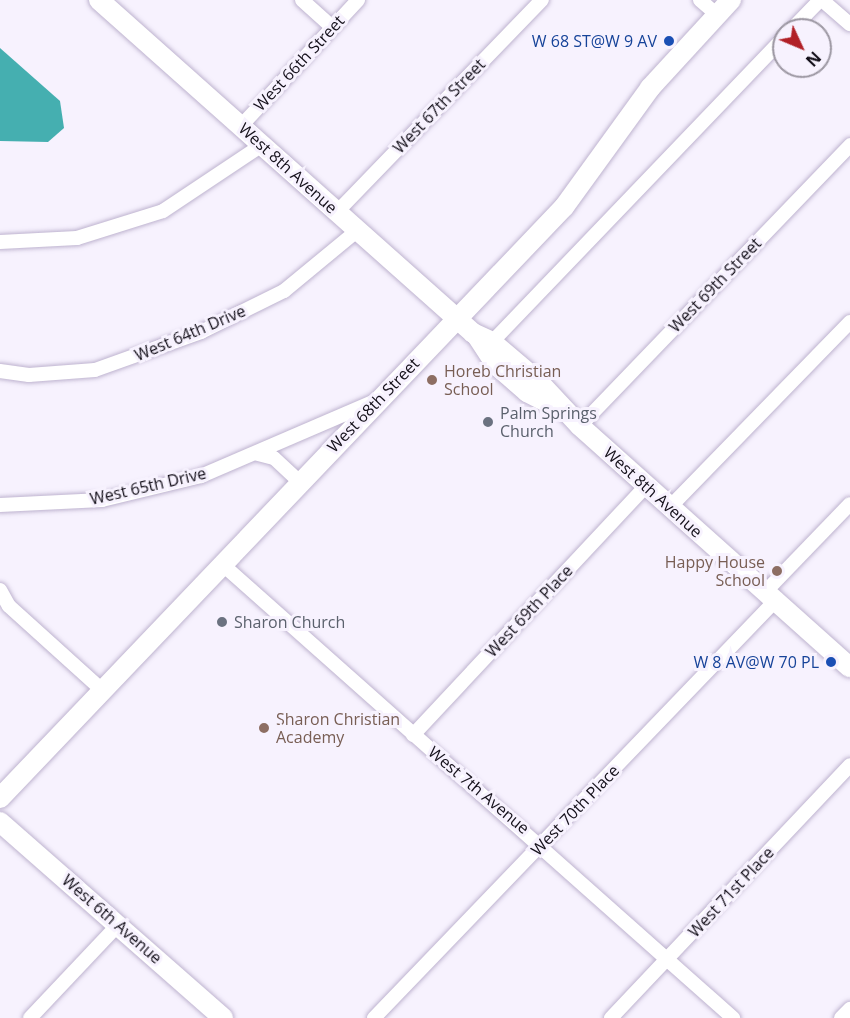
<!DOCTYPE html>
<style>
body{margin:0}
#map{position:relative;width:850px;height:1018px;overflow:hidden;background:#f7f2fe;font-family:"Open Sans",sans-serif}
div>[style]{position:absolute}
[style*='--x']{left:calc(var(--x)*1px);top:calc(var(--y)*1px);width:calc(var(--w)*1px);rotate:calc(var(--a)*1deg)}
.water>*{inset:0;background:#45afb0}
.roads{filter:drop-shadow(0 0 2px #beb3cf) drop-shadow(0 0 2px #beb3cf)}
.street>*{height:14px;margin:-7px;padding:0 7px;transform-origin:7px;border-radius:7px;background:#fff}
.secondary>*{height:20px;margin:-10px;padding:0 10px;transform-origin:10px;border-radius:10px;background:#fff}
.dots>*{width:16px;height:16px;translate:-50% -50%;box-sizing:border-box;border:3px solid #f7f2fe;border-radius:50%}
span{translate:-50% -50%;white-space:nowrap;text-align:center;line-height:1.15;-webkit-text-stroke:6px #f7f2fe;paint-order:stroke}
.transit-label{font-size:16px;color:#164399}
.right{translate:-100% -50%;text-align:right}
.street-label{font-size:16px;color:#130f19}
.education-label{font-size:16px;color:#785e54}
.left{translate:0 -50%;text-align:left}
.worship-label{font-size:16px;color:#5b616d}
.north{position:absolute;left:772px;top:18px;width:60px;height:60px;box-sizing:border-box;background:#f7f2fe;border:2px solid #9c97a2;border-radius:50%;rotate:134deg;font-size:16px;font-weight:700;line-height:24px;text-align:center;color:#130f19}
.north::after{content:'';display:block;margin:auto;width:21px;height:27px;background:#b12027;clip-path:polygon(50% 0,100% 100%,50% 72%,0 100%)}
</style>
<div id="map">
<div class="water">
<div style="clip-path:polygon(0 48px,60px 101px,64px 128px,48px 142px,0 141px)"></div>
</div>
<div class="roads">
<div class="street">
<div style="--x:302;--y:0;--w:40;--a:42"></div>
<div style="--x:700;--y:0;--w:23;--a:41"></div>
<div style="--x:822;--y:0;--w:37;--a:41"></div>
<div style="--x:791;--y:30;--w:42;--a:-46"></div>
<div style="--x:241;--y:126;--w:172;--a:-47.1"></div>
<div style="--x:337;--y:212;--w:295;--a:-46"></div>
<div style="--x:0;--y:242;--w:77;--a:-3"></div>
<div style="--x:77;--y:238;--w:90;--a:-17.4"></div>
<div style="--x:163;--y:211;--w:119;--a:-33.7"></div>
<div style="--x:492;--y:342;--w:422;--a:-46.2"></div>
<div style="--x:0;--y:371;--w:29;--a:8"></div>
<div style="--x:29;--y:375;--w:66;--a:-4.3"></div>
<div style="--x:95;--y:370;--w:113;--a:-19.7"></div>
<div style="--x:201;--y:332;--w:93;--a:-26.3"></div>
<div style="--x:284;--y:291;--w:96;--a:-39.5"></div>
<div style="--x:580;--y:426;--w:390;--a:-46.1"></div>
<div style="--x:258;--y:454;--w:16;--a:14"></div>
<div style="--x:274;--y:458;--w:35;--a:43"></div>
<div style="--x:0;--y:505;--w:102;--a:-2.8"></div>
<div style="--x:102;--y:500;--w:102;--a:-13.6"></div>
<div style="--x:201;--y:476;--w:189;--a:-23.3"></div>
<div style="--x:670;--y:507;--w:258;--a:-45.8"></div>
<div style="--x:222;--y:564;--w:684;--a:41.62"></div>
<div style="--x:0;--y:590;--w:18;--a:61"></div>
<div style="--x:9;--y:606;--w:125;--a:42.1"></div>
<div style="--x:765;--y:592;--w:122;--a:-46"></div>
<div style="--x:413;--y:735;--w:341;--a:-46.9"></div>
<div style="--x:30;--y:1018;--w:128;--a:-46.6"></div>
<div style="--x:374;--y:1018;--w:579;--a:-46.12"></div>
<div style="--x:611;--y:1018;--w:348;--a:-46.6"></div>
<div style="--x:841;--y:1018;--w:13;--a:-45"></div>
</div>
<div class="secondary">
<div style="--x:99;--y:0;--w:501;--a:41.68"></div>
<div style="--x:473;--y:333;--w:21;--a:25"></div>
<div style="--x:492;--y:342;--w:62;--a:40.4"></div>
<div style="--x:539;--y:382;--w:60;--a:47"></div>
<div style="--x:580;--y:426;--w:362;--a:41.8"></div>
<div style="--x:477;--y:336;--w:33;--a:57"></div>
<div style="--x:495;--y:364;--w:43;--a:41.2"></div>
<div style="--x:527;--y:392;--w:31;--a:27"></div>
<div style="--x:0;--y:798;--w:817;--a:-46.34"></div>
<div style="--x:564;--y:207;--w:147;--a:-54.1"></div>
<div style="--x:650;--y:88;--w:120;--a:-47.4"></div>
<div style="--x:0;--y:822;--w:297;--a:41.3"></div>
</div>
</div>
<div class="dots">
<div style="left:669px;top:41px;background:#1a4fb4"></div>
<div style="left:432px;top:380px;background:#8d6e63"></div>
<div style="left:488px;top:422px;background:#6b7280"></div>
<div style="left:777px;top:571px;background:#8d6e63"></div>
<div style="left:222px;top:622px;background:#6b7280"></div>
<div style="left:831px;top:662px;background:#1a4fb4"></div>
<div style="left:264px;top:728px;background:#8d6e63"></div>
</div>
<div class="transit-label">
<span class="right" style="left:657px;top:41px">W 68 ST@W 9 AV</span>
<span class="right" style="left:819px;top:662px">W 8 AV@W 70 PL</span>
</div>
<div class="street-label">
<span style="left:299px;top:63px;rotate:-47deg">West 66th Street</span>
<span style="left:439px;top:106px;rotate:-46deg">West 67th Street</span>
<span style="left:288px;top:168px;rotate:42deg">West 8th Avenue</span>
<span style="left:715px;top:285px;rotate:-46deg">West 69th Street</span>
<span style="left:190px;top:333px;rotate:-23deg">West 64th Drive</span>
<span style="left:373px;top:405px;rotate:-46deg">West 68th Street</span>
<span style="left:148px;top:486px;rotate:-13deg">West 65th Drive</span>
<span style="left:653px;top:492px;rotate:42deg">West 8th Avenue</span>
<span style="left:529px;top:611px;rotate:-47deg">West 69th Place</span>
<span style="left:479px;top:790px;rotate:40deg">West 7th Avenue</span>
<span style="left:575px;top:810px;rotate:-46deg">West 70th Place</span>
<span style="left:731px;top:892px;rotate:-47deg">West 71st Place</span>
<span style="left:112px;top:919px;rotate:41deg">West 6th Avenue</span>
</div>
<div class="education-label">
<span class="left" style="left:444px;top:380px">Horeb Christian<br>School</span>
<span class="right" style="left:765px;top:571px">Happy House<br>School</span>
<span class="left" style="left:276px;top:728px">Sharon Christian<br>Academy</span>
</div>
<div class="worship-label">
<span class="left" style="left:500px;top:422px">Palm Springs<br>Church</span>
<span class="left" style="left:234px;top:622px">Sharon Church</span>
</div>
<div class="north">N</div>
</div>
